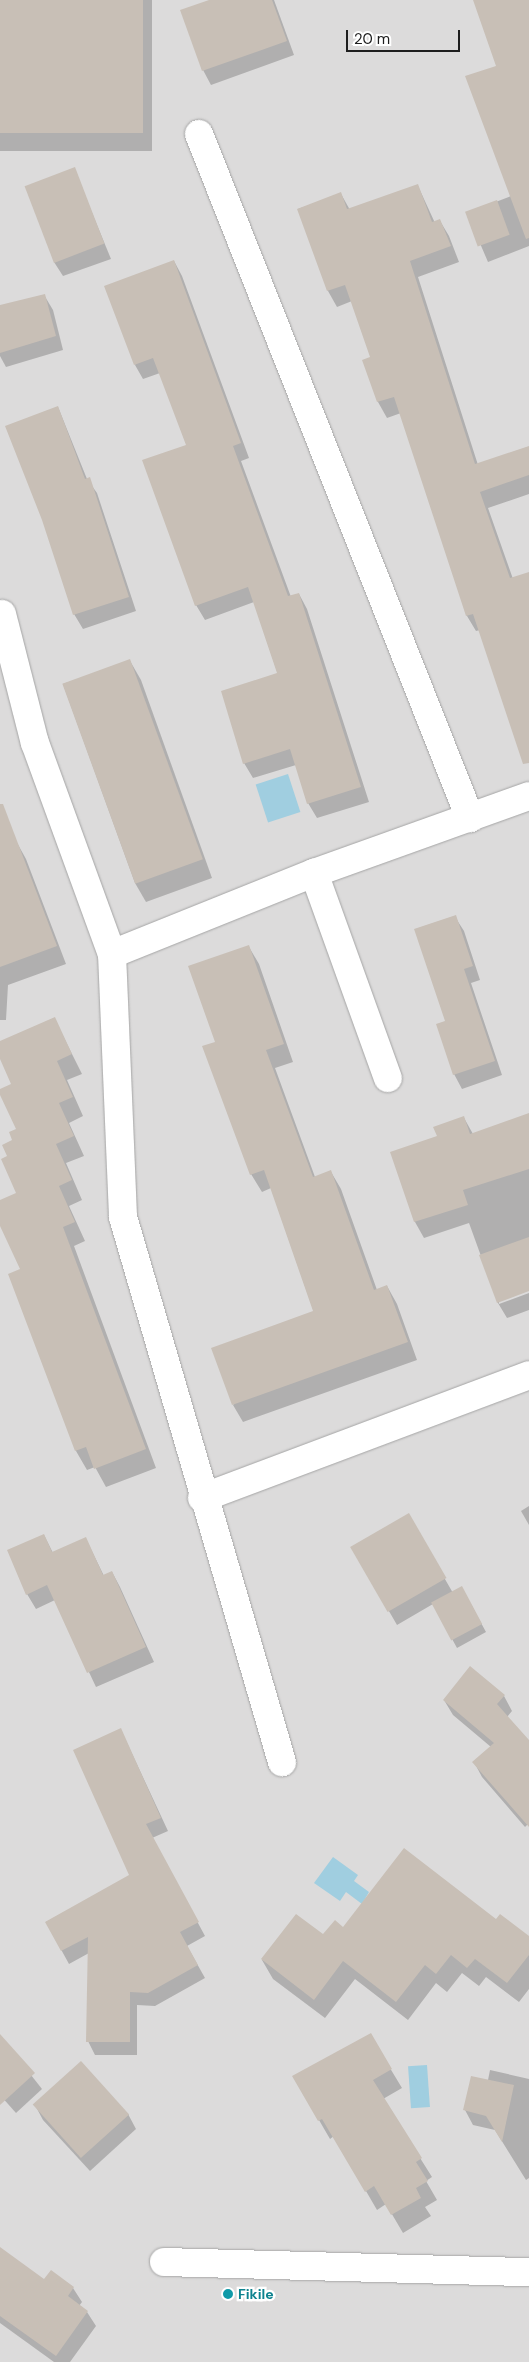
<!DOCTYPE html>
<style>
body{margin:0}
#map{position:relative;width:529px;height:2362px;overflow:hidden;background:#f0ece3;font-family:"DM Sans",sans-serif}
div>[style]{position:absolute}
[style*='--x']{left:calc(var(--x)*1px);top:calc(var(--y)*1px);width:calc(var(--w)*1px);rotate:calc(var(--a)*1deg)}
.residential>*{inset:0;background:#dcdbdb;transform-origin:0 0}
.water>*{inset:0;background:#a0cee0;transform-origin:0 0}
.shadow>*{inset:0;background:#0003;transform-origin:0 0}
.building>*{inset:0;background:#c8bfb6;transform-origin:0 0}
.roads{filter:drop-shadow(0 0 1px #a5a5a5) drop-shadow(0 0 1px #a5a5a5)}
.street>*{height:28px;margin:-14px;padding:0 14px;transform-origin:14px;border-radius:14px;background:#fff}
.dots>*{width:14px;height:14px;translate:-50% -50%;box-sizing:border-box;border:2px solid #fff;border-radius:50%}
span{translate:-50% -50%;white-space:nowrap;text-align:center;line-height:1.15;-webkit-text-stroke:4.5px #fff;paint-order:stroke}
.culture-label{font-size:14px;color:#0d838f;font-weight:700}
.left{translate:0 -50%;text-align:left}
.scale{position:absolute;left:346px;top:30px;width:114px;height:22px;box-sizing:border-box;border:2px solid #1e1e1e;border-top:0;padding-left:6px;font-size:15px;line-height:18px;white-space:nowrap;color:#1e1e1e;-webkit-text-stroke:4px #fff;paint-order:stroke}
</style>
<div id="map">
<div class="residential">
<div style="left:0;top:0;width:529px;height:2362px"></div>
</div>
<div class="water">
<div style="left:288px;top:774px;width:40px;height:34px;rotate:72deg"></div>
<div style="clip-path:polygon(333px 1857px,358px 1875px,354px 1881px,369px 1892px,362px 1904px,346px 1892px,340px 1901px,314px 1883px)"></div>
<div style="left:427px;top:2065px;width:42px;height:19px;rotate:86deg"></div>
</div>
<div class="shadow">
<div style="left:0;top:0;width:152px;height:151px"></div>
<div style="clip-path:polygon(212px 0,274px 0,294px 55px,211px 85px,203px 70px)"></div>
<div style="clip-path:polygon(474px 0,529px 0,529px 246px,488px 262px,467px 213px,511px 196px,498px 66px)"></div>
<div style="clip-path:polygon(74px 169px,111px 259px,63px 276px,54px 262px)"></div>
<div style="clip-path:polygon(418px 186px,435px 223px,440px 221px,449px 236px,459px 262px,418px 277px,478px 465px,529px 448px,529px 494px,488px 508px,513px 579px,529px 574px,529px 745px,480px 630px,476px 631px,467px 616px,401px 413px,387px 418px,378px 402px,364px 361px,372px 358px,352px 301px,337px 307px,328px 291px,298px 209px,341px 194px,350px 210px)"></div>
<div style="clip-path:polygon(174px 261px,182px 276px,249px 458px,241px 461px,291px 597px,299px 594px,307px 609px,369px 802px,317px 818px,308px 803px,296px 765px,253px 778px,244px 763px,278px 674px,254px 602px,205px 620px,196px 605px,187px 446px,160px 373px,143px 379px,135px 365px)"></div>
<div style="clip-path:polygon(44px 295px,53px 310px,63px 350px,6px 367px,0 356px,0 306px)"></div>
<div style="clip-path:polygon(58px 407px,87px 479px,97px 493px,136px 611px,83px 629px,74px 614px)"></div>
<div style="clip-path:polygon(130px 661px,141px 680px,212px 878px,146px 902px,135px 883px,63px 684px)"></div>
<div style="clip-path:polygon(16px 841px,26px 859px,66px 964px,8px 985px,6px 1020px,0 1020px,0 847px)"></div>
<div style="clip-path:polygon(455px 917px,464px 931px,480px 980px,471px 983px,502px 1075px,462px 1089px,454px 1074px,447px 1022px)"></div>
<div style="clip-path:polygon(249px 947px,259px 964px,293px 1062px,275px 1068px,315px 1177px,331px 1172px,341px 1189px,377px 1290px,387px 1286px,397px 1304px,417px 1360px,243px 1422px,233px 1405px,314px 1312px,271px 1188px,262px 1192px,251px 1174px,216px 1043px)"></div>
<div style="clip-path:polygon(54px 1018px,82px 1074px,67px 1080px,83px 1116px,69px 1123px,84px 1156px,66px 1163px,82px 1200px,69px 1206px,85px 1241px,74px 1246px,156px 1468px,106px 1487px,95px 1467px,87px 1470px,76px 1451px,22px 1270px,0 1224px,0 1202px,18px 1193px,9px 1157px,17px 1129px,0 1092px,13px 1084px,0 1056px,0 1043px)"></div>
<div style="clip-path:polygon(529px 1114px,529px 1290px,499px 1301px,499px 1304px,529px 1293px,529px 1310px,507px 1318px,498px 1303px,469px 1223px,424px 1238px,415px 1222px,392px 1153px,438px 1137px,464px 1118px,473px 1134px)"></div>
<div style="clip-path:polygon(529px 1506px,529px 1525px,521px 1511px)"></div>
<div style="clip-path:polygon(408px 1515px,453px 1593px,462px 1588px,486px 1632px,457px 1648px,433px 1604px,397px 1625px,352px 1547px)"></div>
<div style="clip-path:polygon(44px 1535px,53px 1553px,86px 1539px,104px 1576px,112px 1572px,120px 1587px,154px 1662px,96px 1687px,55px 1600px,36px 1609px,27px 1594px)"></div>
<div style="clip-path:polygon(504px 1696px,512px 1711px,507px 1717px,529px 1742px,529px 1823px,525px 1827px,482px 1777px,474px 1762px,491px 1747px,453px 1715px,444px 1700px)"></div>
<div style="clip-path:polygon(121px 1730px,168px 1831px,152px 1838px,205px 1936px,187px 1946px,205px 1978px,155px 2006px,137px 2005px,137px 2055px,95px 2055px,88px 2041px,89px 1953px,69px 1964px,46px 1922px,131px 1876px)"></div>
<div style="clip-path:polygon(497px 1921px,529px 1942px,529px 1989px,519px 2002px,486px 1977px,479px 1986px,462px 1973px,447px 1992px,436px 1983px,408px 2020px,355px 1979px,325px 2018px,273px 1979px,262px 1960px,344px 1928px)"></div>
<div style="clip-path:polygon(370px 2035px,402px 2088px,383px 2099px,432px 2177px,426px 2181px,437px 2200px,425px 2207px,431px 2216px,403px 2233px,386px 2204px,377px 2210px,334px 2136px,330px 2139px,294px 2077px)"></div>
<div style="clip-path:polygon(5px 2042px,42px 2089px,16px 2113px,0 2095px,0 2046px)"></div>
<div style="clip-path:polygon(490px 2070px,529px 2079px,529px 2178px,526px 2180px,495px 2130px,473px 2125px,465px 2110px,488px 2080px)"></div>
<div style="clip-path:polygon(35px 2105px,128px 2114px,136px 2129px,90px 2171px,43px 2120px)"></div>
<div style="clip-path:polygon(0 2266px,73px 2288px,82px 2302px,79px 2306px,87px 2312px,96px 2326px,70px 2362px,54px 2362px,0 2323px)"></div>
</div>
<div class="building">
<div style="left:0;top:0;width:143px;height:133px"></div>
<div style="clip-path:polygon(209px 0,272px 0,287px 41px,202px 71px,180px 10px)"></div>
<div style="clip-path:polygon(473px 0,529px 0,529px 238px,526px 239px,465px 76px,496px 66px)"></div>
<div style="left:75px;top:167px;width:82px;height:54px;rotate:69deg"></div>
<div style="clip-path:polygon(418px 184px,432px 222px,440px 219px,451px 246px,410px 261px,475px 464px,529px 446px,529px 475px,480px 492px,510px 578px,529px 572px,529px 763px,523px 764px,473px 614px,466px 616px,394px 397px,377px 402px,362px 360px,370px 357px,345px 285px,327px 291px,297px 209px,341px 192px,347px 209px)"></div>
<div style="left:497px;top:200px;width:37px;height:34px;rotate:70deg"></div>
<div style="clip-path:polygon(174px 260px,241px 443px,233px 446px,288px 596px,299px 593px,361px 787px,307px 804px,290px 749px,243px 764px,221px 691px,277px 673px,248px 587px,195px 606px,142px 460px,186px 445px,153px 358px,134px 365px,104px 286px)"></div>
<div style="clip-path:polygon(45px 294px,56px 336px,0 353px,0 305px)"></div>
<div style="clip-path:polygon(58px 406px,85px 479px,90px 477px,129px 597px,73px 615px,42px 520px,5px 426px)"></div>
<div style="left:130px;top:659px;width:213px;height:72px;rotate:70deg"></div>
<div style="clip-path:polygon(0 804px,3px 804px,57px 946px,0 967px)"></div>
<div style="clip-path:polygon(456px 915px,473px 966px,464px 969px,495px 1061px,453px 1075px,436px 1024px,445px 1021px,414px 929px)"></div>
<div style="clip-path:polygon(249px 945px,284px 1044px,266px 1050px,313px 1177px,331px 1170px,374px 1290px,387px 1285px,408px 1342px,232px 1405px,211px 1348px,313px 1311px,264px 1170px,250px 1175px,202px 1046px,215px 1042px,188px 966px)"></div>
<div style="clip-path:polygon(55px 1017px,72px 1054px,57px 1061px,73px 1097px,59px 1103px,74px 1136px,56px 1144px,72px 1180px,59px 1186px,75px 1222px,63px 1227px,146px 1449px,94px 1469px,86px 1447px,75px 1451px,8px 1274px,20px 1269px,0 1226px,0 1200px,16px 1193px,1px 1159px,7px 1156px,2px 1145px,12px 1140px,9px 1132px,16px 1129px,0 1095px,0 1089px,11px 1084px,0 1059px,0 1041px)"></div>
<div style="clip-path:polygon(529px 1113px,529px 1169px,463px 1190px,468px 1205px,414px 1222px,390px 1152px,437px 1136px,433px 1127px,464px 1116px,470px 1134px)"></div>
<div style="clip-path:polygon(529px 1237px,529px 1291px,497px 1303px,479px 1255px)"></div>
<div style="left:409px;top:1513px;width:75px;height:68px;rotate:60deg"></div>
<div style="clip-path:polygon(44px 1534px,52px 1552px,86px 1537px,103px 1575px,112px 1571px,146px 1647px,87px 1673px,47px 1585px,26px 1595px,7px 1550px)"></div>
<div style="left:462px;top:1586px;width:43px;height:35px;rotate:62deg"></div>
<div style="clip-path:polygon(470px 1666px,505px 1695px,497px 1704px,529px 1740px,529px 1827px,472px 1762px,494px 1743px,443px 1700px)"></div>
<div style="clip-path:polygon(121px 1728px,161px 1818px,146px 1824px,199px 1922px,180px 1932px,198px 1965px,148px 1993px,130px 1992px,130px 2042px,86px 2042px,88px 1937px,61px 1951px,45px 1922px,129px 1875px,73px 1750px)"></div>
<div style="clip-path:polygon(404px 1848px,496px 1919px,500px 1914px,529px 1936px,529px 1955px,507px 1983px,475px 1959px,467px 1968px,451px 1955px,436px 1974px,425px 1965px,396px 2002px,343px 1961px,314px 2000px,261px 1959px,296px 1914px,323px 1934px,335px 1920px,343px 1927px)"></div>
<div style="clip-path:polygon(371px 2033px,392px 2069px,373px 2080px,422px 2158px,416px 2162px,428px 2181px,416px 2188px,421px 2198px,391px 2215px,374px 2186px,365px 2192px,322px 2119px,318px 2121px,292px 2076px)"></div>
<div style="clip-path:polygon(0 2034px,35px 2073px,0 2105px)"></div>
<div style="left:81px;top:2061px;width:72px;height:65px;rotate:48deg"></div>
<div style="clip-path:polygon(471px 2076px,514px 2085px,502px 2142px,486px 2116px,463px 2110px)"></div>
<div style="clip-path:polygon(0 2247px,44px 2279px,51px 2270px,74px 2287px,68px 2296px,88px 2311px,56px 2356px,0 2316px)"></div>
</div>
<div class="roads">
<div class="street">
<div style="--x:199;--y:134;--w:736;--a:68.39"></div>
<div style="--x:2;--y:614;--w:133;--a:75.7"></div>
<div style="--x:35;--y:743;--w:225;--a:70"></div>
<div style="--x:112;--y:954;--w:263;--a:87.6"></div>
<div style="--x:123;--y:1217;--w:568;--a:73.74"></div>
<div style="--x:314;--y:873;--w:218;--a:70.2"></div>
<div style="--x:112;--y:954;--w:218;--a:-21.9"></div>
<div style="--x:314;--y:873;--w:228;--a:-19.7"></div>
<div style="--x:202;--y:1498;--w:349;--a:-20.6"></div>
<div style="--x:164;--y:2262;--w:365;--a:1.6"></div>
</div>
</div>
<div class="dots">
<div style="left:228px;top:2294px;background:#0f9aa8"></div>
</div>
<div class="culture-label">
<span class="left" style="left:238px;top:2294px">Fikile</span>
</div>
<div class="scale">20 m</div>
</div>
